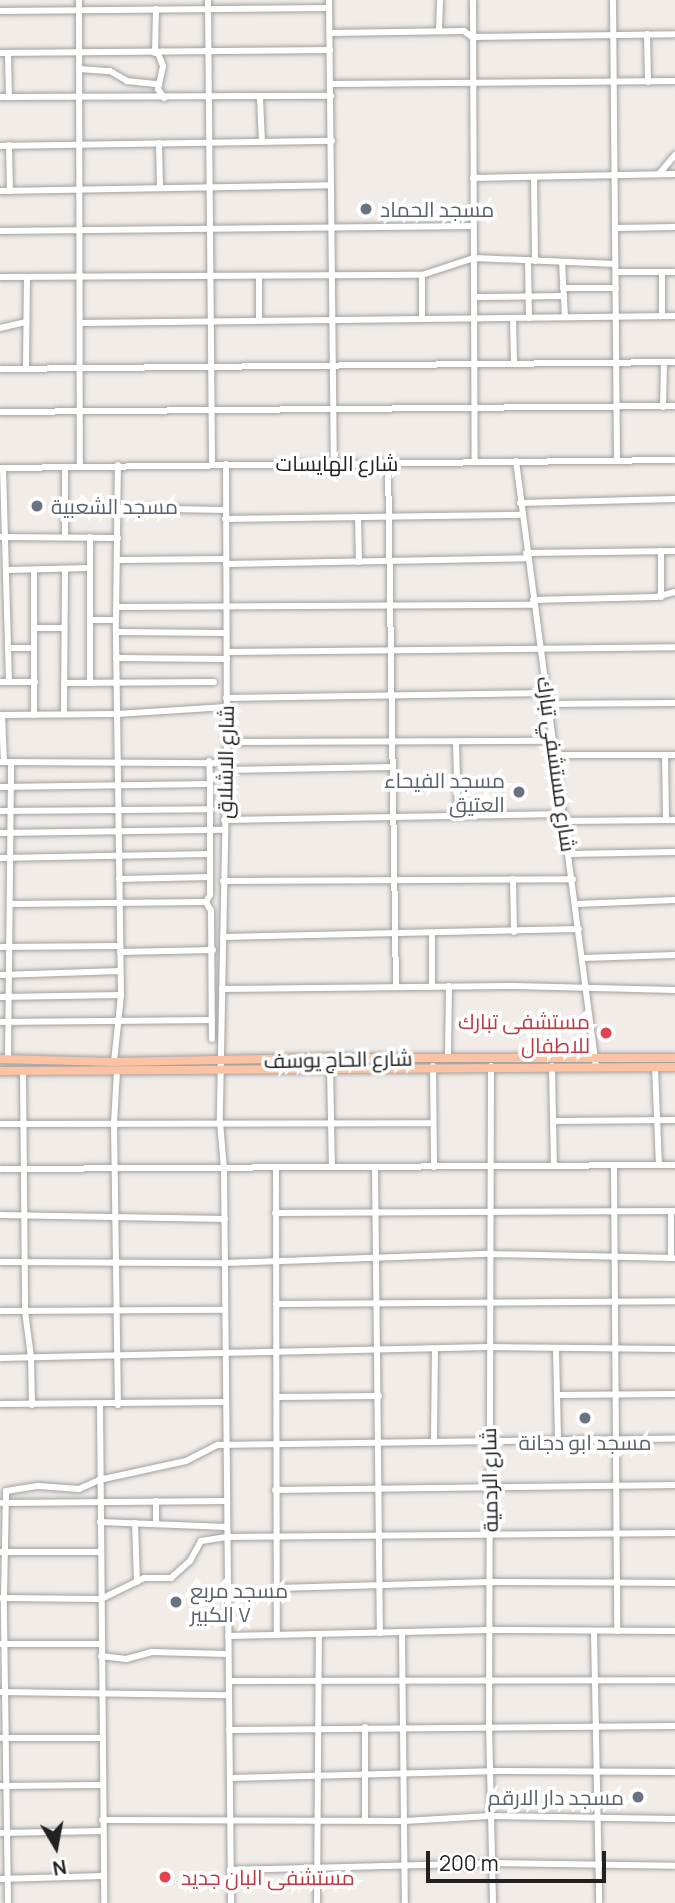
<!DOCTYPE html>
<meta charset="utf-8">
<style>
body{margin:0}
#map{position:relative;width:675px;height:1903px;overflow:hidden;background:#f1ece8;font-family:Manrope,Cairo,sans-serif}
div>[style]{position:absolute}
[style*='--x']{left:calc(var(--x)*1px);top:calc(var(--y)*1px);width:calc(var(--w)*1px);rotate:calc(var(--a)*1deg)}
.roads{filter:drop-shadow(0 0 2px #a2a2a2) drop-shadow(0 0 2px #a2a2a2)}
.minor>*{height:6px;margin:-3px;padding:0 3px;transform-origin:3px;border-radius:3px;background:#fff}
.major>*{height:8px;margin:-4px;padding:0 4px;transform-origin:4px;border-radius:4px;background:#fbc3a3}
.dots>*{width:19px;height:19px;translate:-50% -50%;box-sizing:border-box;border:4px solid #fff;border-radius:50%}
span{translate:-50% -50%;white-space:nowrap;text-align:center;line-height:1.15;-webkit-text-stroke:7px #fff;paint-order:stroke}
.worship-label{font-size:21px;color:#5b616d}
.left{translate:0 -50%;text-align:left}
.right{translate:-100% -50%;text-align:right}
.street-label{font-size:21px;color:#212121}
.health-label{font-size:21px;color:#be3a42}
.north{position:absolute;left:21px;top:1812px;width:70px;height:70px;-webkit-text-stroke:5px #fff;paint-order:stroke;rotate:170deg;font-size:19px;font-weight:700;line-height:28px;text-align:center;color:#212121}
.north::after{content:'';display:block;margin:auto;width:24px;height:32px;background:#212121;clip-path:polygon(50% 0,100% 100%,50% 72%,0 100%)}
.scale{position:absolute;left:426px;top:1851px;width:180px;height:32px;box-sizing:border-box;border:4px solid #212121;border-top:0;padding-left:9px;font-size:21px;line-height:24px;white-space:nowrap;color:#212121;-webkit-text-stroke:5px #fff;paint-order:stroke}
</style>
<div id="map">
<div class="roads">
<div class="minor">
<div style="--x:79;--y:0;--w:466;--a:89.9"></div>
<div style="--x:208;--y:0;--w:464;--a:89.5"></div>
<div style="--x:329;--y:0;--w:463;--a:89.4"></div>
<div style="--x:473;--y:0;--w:461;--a:89.8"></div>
<div style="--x:613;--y:0;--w:460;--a:89.5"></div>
<div style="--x:0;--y:11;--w:329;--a:-0.5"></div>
<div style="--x:439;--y:31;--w:31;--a:-88"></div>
<div style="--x:330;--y:33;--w:134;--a:-0.9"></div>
<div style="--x:464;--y:31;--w:10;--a:37"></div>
<div style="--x:472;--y:37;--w:203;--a:-0.8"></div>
<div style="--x:647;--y:34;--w:48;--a:88.8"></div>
<div style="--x:0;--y:53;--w:330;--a:-0.5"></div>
<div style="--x:155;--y:53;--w:44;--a:-88.7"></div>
<div style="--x:158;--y:53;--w:14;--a:69"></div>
<div style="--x:163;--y:66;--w:24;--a:102"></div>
<div style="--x:158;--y:89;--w:11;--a:56"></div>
<div style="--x:8;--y:54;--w:43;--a:88.7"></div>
<div style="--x:79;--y:69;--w:31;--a:4"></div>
<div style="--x:110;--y:71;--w:20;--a:30"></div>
<div style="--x:127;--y:81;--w:31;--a:6"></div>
<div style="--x:331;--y:84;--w:344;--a:-0.5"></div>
<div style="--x:0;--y:97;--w:331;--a:-0.2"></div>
<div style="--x:260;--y:98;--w:44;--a:87.4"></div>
<div style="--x:159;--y:143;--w:44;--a:88.7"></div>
<div style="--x:9;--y:145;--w:46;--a:88.8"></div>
<div style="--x:0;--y:146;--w:332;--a:-0.9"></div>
<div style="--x:659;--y:174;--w:25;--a:-50"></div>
<div style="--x:534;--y:177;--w:84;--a:89.3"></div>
<div style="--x:473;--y:178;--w:202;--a:-1.1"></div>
<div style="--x:0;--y:191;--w:331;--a:-1"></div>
<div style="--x:615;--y:228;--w:60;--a:-1"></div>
<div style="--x:0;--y:231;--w:473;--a:-0.6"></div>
<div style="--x:528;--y:260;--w:58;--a:89"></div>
<div style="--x:562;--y:262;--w:55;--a:86.9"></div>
<div style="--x:616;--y:272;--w:59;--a:0"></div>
<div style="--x:662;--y:272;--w:44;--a:90"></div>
<div style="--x:259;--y:276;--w:44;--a:90"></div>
<div style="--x:0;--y:277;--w:422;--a:-0.3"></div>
<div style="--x:422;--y:275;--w:55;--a:-18.1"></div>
<div style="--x:474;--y:258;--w:141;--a:2.4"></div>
<div style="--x:563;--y:288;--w:53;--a:0"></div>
<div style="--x:475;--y:297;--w:89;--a:-0.6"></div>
<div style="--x:422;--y:318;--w:43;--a:-90"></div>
<div style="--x:513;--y:318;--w:45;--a:88.7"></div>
<div style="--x:80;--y:323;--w:595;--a:-0.67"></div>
<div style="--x:0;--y:328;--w:27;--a:-13"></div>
<div style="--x:0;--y:369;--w:675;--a:-0.59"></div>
<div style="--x:26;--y:369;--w:92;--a:-89.4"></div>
<div style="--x:663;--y:407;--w:44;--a:-88.7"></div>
<div style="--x:0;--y:412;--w:675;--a:-0.51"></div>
<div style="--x:516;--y:461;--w:611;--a:82.48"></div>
<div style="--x:388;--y:462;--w:525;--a:89.13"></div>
<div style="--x:226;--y:464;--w:278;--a:89.8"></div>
<div style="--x:227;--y:742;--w:380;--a:91.1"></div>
<div style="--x:220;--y:1122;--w:47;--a:85.1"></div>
<div style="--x:224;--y:1169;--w:734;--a:89.45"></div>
<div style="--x:0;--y:468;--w:675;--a:-0.68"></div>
<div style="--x:3;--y:468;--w:214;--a:88.4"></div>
<div style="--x:520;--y:503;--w:155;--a:-1.5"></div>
<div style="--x:119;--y:508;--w:106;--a:1.1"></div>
<div style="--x:358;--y:517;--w:45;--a:88.7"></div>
<div style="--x:225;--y:519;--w:297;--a:-0.8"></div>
<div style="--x:0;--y:537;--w:118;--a:0.5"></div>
<div style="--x:65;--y:537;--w:70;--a:-90"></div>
<div style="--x:90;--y:537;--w:146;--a:90"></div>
<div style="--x:661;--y:551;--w:46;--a:90"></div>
<div style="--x:526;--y:553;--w:149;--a:-0.8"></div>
<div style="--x:118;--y:560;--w:108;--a:-0.5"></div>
<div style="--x:226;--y:564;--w:301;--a:-1.1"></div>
<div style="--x:7;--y:570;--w:83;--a:-1.4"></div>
<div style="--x:34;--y:570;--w:145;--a:90"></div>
<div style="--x:533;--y:600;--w:123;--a:-1.4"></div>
<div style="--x:656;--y:597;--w:20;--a:-15"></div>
<div style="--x:117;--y:607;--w:417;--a:-0.3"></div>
<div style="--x:90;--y:620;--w:26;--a:0"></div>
<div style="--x:34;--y:628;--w:30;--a:0"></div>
<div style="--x:116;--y:632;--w:110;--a:0.5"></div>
<div style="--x:8;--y:648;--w:26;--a:0"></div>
<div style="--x:227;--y:652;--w:448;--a:-0.6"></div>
<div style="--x:116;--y:658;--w:111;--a:0.5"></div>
<div style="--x:0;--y:682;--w:35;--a:0"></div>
<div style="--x:64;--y:683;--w:150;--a:-0.4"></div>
<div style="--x:226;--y:698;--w:321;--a:-0.9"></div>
<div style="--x:548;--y:704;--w:127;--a:-0.5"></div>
<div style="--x:64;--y:714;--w:145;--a:-89.6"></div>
<div style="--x:0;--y:715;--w:117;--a:-0.5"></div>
<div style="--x:117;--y:714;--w:109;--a:-3.7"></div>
<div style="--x:2;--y:715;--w:47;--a:87.6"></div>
<div style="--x:227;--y:742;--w:326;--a:-0.2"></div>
<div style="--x:456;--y:742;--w:74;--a:88.5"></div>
<div style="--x:556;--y:755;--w:119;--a:0"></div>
<div style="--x:665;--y:755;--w:65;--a:89.1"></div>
<div style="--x:0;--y:762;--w:226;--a:0.3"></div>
<div style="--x:225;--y:770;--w:168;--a:-1"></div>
<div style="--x:210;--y:784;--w:111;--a:90"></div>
<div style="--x:210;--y:895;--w:8;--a:120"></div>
<div style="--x:206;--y:902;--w:10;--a:61"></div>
<div style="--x:211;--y:911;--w:128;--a:89.6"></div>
<div style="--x:0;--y:787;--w:210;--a:-0.8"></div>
<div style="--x:210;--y:784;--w:23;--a:-92"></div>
<div style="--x:0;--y:811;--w:211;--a:-0.5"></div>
<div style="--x:224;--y:820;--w:340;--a:-1"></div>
<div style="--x:565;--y:821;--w:110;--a:-0.5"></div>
<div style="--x:0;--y:833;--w:224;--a:-0.8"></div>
<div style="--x:570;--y:854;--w:105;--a:-1.1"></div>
<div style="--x:0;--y:858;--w:210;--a:-1.1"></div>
<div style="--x:119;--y:879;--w:91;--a:-1.3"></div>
<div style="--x:513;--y:879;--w:53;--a:88.9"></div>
<div style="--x:223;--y:881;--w:350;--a:-0.3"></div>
<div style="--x:11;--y:904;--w:195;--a:-0.6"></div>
<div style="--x:576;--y:904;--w:99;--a:-2.3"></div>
<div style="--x:432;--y:934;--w:53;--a:90"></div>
<div style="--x:223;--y:937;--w:356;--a:-1.3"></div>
<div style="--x:0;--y:947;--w:120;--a:-0.5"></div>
<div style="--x:120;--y:952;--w:93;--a:-1.2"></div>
<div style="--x:583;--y:958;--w:92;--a:-1.9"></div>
<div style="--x:0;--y:975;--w:120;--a:-1.9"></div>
<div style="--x:222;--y:989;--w:292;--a:-0.6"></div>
<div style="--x:514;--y:986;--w:161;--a:1.4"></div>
<div style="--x:0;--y:997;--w:121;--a:-0.9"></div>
<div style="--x:0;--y:1022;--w:212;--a:-0.5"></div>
<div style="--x:448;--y:1058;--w:72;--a:-89.2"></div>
<div style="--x:8;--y:1059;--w:297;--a:-89.4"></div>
<div style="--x:114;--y:1062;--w:67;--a:-84"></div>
<div style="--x:121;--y:995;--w:375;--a:-90.8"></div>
<div style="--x:116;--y:620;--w:155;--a:-89.3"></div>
<div style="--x:433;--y:1066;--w:101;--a:89.4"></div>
<div style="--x:491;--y:1066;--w:659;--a:90.17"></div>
<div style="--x:489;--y:1725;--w:178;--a:88.7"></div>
<div style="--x:552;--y:1066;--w:100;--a:88.9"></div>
<div style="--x:330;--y:1067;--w:100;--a:88.9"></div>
<div style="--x:655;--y:1067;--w:98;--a:87.7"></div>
<div style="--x:23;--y:1071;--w:240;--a:89.5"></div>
<div style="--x:25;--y:1311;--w:46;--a:82.6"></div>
<div style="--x:31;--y:1357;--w:48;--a:88.8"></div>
<div style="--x:117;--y:1071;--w:52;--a:93.3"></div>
<div style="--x:114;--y:1123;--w:282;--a:89.2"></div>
<div style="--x:555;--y:1121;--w:120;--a:-0.5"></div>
<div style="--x:0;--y:1124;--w:433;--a:-0.1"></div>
<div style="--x:614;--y:1166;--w:465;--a:89.6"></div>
<div style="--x:375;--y:1167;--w:466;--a:89.4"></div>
<div style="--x:276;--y:1168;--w:466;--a:89.9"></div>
<div style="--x:0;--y:1169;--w:675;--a:-0.34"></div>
<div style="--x:671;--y:1211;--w:47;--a:90"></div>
<div style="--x:275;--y:1213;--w:400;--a:-0.3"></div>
<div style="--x:0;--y:1215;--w:225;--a:1"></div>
<div style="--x:0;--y:1262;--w:225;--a:0.3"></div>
<div style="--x:225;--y:1263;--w:264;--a:-2"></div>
<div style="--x:489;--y:1254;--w:186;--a:1.2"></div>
<div style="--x:276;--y:1304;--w:399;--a:-0.4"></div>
<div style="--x:0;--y:1311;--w:225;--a:-0.3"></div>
<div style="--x:556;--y:1350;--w:90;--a:88.7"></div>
<div style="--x:0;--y:1358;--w:488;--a:-1.3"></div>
<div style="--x:488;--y:1347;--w:187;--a:0.6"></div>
<div style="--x:557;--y:1395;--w:118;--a:-0.5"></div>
<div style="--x:277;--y:1397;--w:102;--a:-0.6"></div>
<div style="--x:0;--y:1404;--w:226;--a:-0.5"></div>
<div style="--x:100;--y:1405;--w:498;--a:89.5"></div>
<div style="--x:434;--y:1440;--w:91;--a:-89.4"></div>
<div style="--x:275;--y:1490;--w:400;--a:-0.7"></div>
<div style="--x:156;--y:1501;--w:23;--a:90"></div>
<div style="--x:2;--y:1503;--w:225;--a:-0.5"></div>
<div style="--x:100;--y:1522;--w:127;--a:2.3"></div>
<div style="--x:135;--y:1523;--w:59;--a:88.1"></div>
<div style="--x:0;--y:1552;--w:100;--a:0"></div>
<div style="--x:277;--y:1588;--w:214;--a:-1.6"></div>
<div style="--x:491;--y:1582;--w:184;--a:0.3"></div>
<div style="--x:2;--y:1598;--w:99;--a:0.6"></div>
<div style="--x:101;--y:1599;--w:48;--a:-26"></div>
<div style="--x:144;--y:1578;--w:27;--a:0"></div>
<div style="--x:171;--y:1578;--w:25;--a:-42"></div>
<div style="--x:190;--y:1561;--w:23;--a:-61"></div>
<div style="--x:201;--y:1541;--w:26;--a:-9"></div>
<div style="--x:227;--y:1537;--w:448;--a:-0.5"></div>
<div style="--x:594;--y:1631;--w:272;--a:88.9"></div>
<div style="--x:402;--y:1633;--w:270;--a:89.4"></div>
<div style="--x:228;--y:1636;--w:262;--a:-1.3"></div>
<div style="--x:490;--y:1630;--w:185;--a:0.3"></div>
<div style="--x:0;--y:1644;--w:101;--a:0"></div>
<div style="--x:101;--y:1656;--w:25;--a:7"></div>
<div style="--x:126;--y:1659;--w:27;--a:-15"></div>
<div style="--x:152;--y:1652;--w:76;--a:1.5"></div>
<div style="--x:229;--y:1681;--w:446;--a:-0.1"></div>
<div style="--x:0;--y:1692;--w:229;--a:0.8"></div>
<div style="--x:365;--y:1727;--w:94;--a:90"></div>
<div style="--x:229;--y:1730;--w:446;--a:-0.5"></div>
<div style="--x:0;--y:1738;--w:102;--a:0"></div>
<div style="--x:230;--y:1778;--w:260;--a:-1.5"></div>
<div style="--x:490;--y:1771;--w:185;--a:0.3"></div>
<div style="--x:0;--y:1786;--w:100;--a:-0.6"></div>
<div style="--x:102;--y:1820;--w:302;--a:0.2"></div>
<div style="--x:404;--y:1821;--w:86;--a:-3.3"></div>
<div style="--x:490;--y:1816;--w:185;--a:0.9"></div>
<div style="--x:0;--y:1833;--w:102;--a:-1.1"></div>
<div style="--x:230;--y:1870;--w:262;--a:-1.5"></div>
<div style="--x:492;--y:1863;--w:183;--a:0.9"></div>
<div style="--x:0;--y:1879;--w:103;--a:-1.7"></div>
<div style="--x:8;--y:1903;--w:305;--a:-90.8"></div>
<div style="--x:4;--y:1598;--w:107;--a:-88.9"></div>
<div style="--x:6;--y:1491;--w:33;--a:-9"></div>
<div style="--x:39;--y:1486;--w:40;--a:4.3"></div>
<div style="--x:79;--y:1489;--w:22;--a:-24"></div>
<div style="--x:99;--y:1480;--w:89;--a:-12.3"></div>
<div style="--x:186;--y:1461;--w:36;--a:-27"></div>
<div style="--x:218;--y:1445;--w:457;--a:-0.8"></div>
<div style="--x:317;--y:1903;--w:269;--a:-89.6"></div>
</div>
<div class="major">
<div style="--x:0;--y:1059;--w:114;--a:1.5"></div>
<div style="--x:114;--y:1062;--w:215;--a:-1.1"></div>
<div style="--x:329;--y:1058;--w:346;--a:0"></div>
<div style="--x:0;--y:1071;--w:675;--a:-0.34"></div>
</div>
</div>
<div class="dots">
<div style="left:366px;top:209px;background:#6b7280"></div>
<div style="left:37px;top:506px;background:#6b7280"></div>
<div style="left:519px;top:792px;background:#6b7280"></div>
<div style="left:606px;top:1033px;background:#e0444e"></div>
<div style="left:585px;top:1418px;background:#6b7280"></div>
<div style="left:176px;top:1602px;background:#6b7280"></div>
<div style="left:638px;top:1797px;background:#6b7280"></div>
<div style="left:165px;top:1877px;background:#e0444e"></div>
</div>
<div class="worship-label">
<span class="left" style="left:380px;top:209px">مسجد الحماد</span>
<span class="left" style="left:51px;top:506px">مسجد الشعبية</span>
<span class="right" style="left:505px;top:792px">مسجد الفيحاء<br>العتيق</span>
<span style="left:585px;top:1442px">مسجد ابو دجانة</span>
<span class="left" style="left:190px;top:1602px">مسجد مربع<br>٧ الكبير</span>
<span class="right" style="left:624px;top:1797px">مسجد دار الارقم</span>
</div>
<div class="street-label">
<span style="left:337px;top:463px">شارع الهايسات</span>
<span style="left:225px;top:762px;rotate:-89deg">شارع الاشلاق</span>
<span style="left:557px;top:764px;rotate:82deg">شارع مستشفي تبارك</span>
<span style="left:338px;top:1059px;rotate:-1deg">شارع الحاج يوسف</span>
<span style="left:489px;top:1480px;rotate:-91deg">شارع الردمية</span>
</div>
<div class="health-label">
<span class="right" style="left:590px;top:1033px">مستشفى تبارك<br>للاطفال</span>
<span class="left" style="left:181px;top:1877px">مستشفى البان جديد</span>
</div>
<div class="north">N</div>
<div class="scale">200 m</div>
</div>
